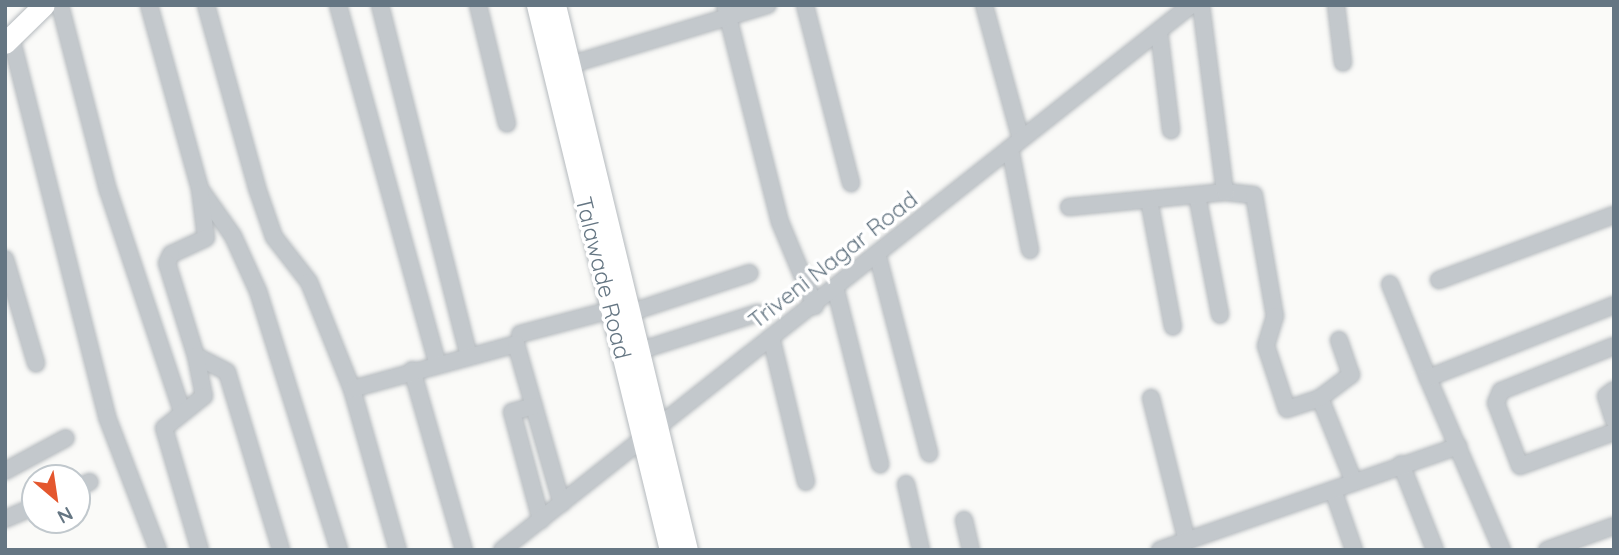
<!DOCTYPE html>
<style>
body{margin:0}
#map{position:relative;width:1619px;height:555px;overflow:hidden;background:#fafaf8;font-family:Quicksand,sans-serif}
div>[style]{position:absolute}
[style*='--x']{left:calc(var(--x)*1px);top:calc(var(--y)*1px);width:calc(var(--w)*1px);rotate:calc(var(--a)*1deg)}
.roads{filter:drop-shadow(0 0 2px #b5babe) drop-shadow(0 0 2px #b5babe)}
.minor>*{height:16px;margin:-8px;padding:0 8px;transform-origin:8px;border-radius:8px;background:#c3c8cc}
.major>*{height:21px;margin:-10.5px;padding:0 10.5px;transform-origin:10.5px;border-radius:10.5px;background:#fff}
span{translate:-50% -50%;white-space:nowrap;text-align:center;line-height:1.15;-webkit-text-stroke:7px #fff;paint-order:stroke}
.street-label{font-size:23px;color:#657683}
.frame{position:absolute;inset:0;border:7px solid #657683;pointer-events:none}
.north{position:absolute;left:21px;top:464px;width:70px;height:70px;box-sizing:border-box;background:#fff;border:2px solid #c1c8cd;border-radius:50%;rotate:151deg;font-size:19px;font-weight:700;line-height:28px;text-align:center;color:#657683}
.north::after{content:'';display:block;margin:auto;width:24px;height:32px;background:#e4572e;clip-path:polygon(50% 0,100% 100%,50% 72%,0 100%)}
</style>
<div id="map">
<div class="roads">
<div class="minor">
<div style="--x:60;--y:5;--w:191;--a:75.5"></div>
<div style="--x:108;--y:190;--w:233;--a:71.5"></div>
<div style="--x:149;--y:5;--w:191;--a:74.5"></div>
<div style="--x:200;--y:189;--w:57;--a:54.9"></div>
<div style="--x:233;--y:236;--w:60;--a:65.6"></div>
<div style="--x:258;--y:291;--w:271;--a:72.6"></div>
<div style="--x:206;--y:5;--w:190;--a:74.4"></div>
<div style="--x:257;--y:188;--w:52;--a:70.9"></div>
<div style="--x:274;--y:237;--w:57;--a:52.1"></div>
<div style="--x:309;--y:282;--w:115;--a:68.1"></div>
<div style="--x:352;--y:389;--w:167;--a:74.1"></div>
<div style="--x:338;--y:5;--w:371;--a:74.5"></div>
<div style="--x:380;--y:5;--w:360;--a:75.8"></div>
<div style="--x:478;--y:5;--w:122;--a:76.3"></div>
<div style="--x:725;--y:5;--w:224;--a:75.8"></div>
<div style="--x:780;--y:222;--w:91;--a:67.4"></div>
<div style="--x:805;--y:5;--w:184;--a:75.5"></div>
<div style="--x:984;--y:5;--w:139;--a:74.6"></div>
<div style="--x:1336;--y:5;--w:58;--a:83.1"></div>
<div style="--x:1159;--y:31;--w:100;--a:83.1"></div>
<div style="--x:11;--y:37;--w:392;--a:75.8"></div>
<div style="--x:107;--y:417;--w:142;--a:69"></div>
<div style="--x:559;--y:68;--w:218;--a:-16.8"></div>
<div style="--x:1010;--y:148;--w:104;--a:78.9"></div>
<div style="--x:200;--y:189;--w:49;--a:83"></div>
<div style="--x:206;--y:238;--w:38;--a:155"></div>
<div style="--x:171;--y:254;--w:10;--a:114"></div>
<div style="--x:167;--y:263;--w:97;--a:72.7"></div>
<div style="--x:196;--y:356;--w:35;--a:27"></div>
<div style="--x:227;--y:372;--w:186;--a:73.1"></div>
<div style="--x:1225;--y:192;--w:29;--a:6"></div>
<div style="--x:1254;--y:195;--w:123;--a:80.2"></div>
<div style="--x:1275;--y:316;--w:31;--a:107"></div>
<div style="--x:1266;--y:346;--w:66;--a:71.6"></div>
<div style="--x:1287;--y:409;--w:35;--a:-18"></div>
<div style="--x:1320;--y:398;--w:91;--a:68"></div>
<div style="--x:1197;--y:195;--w:122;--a:79.1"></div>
<div style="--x:1149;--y:200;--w:129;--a:79.3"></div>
<div style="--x:1069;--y:207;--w:157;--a:-5.5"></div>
<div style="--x:1225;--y:192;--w:189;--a:-97.3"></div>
<div style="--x:878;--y:257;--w:203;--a:75.4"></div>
<div style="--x:5;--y:259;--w:109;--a:73.4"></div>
<div style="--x:1439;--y:280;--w:187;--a:-20.4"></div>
<div style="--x:1390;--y:284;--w:101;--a:68"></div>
<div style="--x:836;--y:291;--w:179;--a:75.7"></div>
<div style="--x:629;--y:313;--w:127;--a:-18.3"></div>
<div style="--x:520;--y:334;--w:94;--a:-14.8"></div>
<div style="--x:771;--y:337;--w:149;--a:76.4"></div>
<div style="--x:1614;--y:346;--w:122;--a:158.3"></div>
<div style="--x:1501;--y:391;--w:13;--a:113"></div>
<div style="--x:1496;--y:403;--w:67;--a:69.1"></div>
<div style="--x:1520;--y:466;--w:100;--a:-19.9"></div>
<div style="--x:639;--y:351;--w:125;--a:-17.7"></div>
<div style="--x:196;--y:356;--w:41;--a:78.7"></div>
<div style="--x:204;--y:396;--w:51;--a:141.3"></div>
<div style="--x:164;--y:428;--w:127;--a:73.6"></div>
<div style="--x:412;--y:370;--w:187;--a:73.9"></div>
<div style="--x:352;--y:389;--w:170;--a:-15.3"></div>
<div style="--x:516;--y:344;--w:166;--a:74"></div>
<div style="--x:1614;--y:390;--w:10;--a:143"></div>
<div style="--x:1606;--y:396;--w:25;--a:72"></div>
<div style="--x:1151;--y:398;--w:147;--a:75.9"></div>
<div style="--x:1320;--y:398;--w:39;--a:-37"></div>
<div style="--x:1351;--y:375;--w:37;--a:-109"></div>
<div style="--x:534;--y:406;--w:23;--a:165"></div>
<div style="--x:512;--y:412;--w:112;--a:75"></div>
<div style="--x:1401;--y:464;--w:92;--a:68.4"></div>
<div style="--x:5;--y:471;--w:69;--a:-28.4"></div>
<div style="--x:906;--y:484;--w:68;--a:77.2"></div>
<div style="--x:77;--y:488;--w:14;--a:-25"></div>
<div style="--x:1333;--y:490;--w:64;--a:70.7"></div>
<div style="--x:5;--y:519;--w:33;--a:-23"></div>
<div style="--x:964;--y:520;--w:31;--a:77"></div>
<div style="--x:502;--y:550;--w:878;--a:-38.34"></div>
<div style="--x:1160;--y:550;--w:316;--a:-19.2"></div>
<div style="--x:1502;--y:550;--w:187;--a:-113.3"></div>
<div style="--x:1428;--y:378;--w:200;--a:-21.4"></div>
<div style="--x:1547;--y:550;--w:71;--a:-19.7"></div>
</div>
<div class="major">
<div style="--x:537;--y:5;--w:561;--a:76.29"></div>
<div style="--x:555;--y:5;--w:561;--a:76.39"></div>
<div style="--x:5;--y:43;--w:54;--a:-44.3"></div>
</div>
</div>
<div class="street-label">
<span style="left:833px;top:260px;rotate:-38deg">Triveni Nagar Road</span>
<span style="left:603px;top:278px;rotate:76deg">Talawade Road</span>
</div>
<div class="frame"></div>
<div class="north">N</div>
</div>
